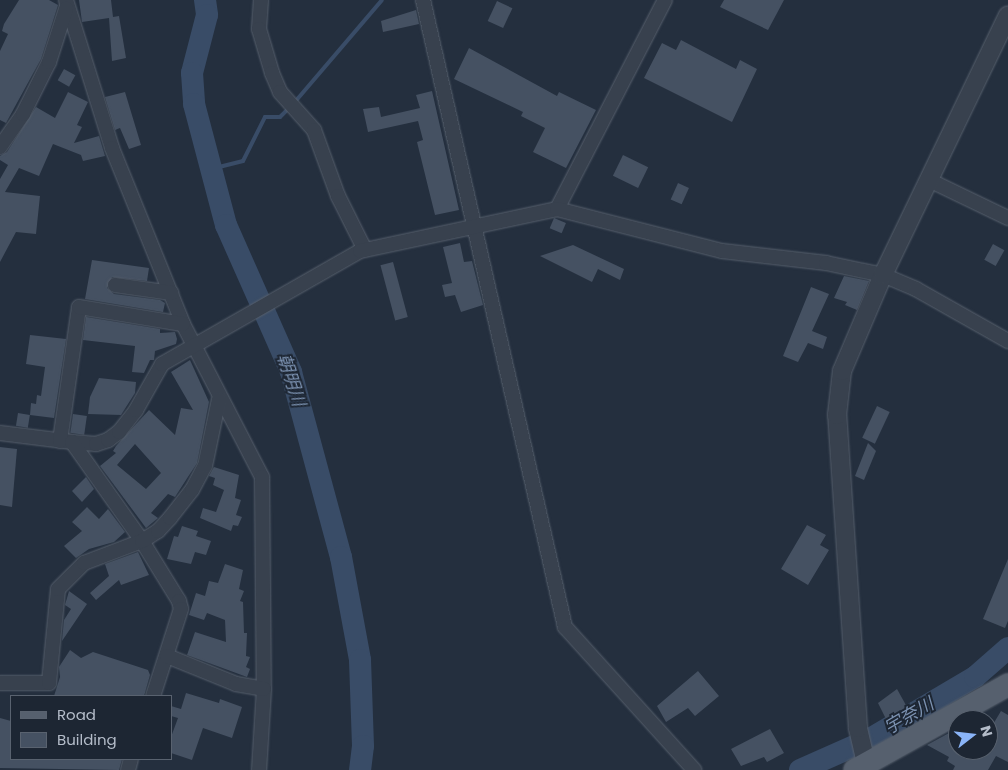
<!DOCTYPE html>
<meta charset="utf-8">
<style>
body{margin:0}
#map{position:relative;width:1008px;height:770px;overflow:hidden;background:#242f3e;font-family:Poppins,"Noto Sans JP",sans-serif}
div>[style]{position:absolute}
[style*='--x']{left:calc(var(--x)*1px);top:calc(var(--y)*1px);width:calc(var(--w)*1px);rotate:calc(var(--a)*1deg)}
.stream>*{height:4px;margin:-2px;padding:0 2px;transform-origin:2px;border-radius:2px;background:#394c67}
.river>*{height:22px;margin:-11px;padding:0 11px;transform-origin:11px;border-radius:11px;background:#394c67}
.building>*{inset:0;background:#455162;transform-origin:0 0}
.roads{filter:drop-shadow(0 0 1px #565f6c) drop-shadow(0 0 1px #565f6c)}
.minor>*{height:14px;margin:-7px;padding:0 7px;transform-origin:7px;border-radius:7px;background:#38414e}
.tertiary>*{height:18px;margin:-9px;padding:0 9px;transform-origin:9px;border-radius:9px;background:#38414e}
.primary>*{height:22px;margin:-11px;padding:0 11px;transform-origin:11px;border-radius:11px;background:#56606e}
span{translate:-50% -50%;white-space:nowrap;text-align:center;line-height:1.15;-webkit-text-stroke:4px #1d2633;paint-order:stroke}
.water-label{font-size:18px;color:#7c92b1;font-style:italic}
.legend{position:absolute;left:10px;top:695px;width:162px;height:65px;box-sizing:border-box;background:#1d2633;border:1px solid #59626f;margin:0;padding:6px 9px;list-style:none;font-size:15px;color:#b4bcc9}
.legend li{display:flex;align-items:center;gap:10px;height:25px}
.legend b{width:25px;border:1px solid #59626f}
.north{position:absolute;left:948px;top:710px;width:50px;height:50px;box-sizing:border-box;background:#1d2633;border:1px solid #59626f;border-radius:50%;rotate:74deg;font-size:14px;font-weight:700;line-height:20px;text-align:center;color:#b4bcc9}
.north::after{content:'';display:block;margin:auto;width:18px;height:22px;background:#8ab4f8;clip-path:polygon(50% 0,100% 100%,50% 72%,0 100%)}
</style>
<div id="map">
<div class="stream">
<div style="--x:294;--y:103;--w:135;--a:-49.5"></div>
<div style="--x:211;--y:169;--w:33;--a:-14"></div>
<div style="--x:243;--y:161;--w:49;--a:-63.4"></div>
<div style="--x:265;--y:117;--w:15;--a:0"></div>
<div style="--x:280;--y:117;--w:13;--a:-45"></div>
</div>
<div class="river">
<div style="--x:205;--y:0;--w:15;--a:82"></div>
<div style="--x:207;--y:15;--w:60;--a:104.5"></div>
<div style="--x:192;--y:73;--w:31;--a:86"></div>
<div style="--x:194;--y:104;--w:125;--a:75.2"></div>
<div style="--x:226;--y:225;--w:161;--a:66.1"></div>
<div style="--x:291;--y:372;--w:192;--a:74.9"></div>
<div style="--x:341;--y:557;--w:105;--a:79.5"></div>
<div style="--x:360;--y:660;--w:86;--a:88"></div>
<div style="--x:363;--y:746;--w:24;--a:97"></div>
<div style="--x:800;--y:770;--w:77;--a:-23.9"></div>
<div style="--x:870;--y:739;--w:122;--a:-30.6"></div>
<div style="--x:975;--y:677;--w:44;--a:-41.3"></div>
</div>
<div class="building">
<div style="clip-path:polygon(19px 0,49px 0,58px 5px,41px 59px,6px 123px,0 120px,0 51px,8px 34px,2px 31px,4px 24px)"></div>
<div style="clip-path:polygon(79px 0,111px 0,113px 17px,119px 16px,126px 58px,112px 61px,109px 18px,82px 22px)"></div>
<div style="clip-path:polygon(724px 0,784px 0,768px 30px,720px 7px)"></div>
<div style="left:497px;top:1px;width:17px;height:22px;rotate:25deg"></div>
<div style="clip-path:polygon(416px 10px,419px 24px,383px 32px,381px 21px)"></div>
<div style="clip-path:polygon(681px 40px,736px 69px,740px 60px,757px 69px,732px 122px,644px 78px,662px 43px,676px 50px)"></div>
<div style="clip-path:polygon(469px 48px,557px 96px,559px 92px,596px 110px,566px 168px,533px 152px,545px 128px,521px 116px,523px 112px,454px 79px)"></div>
<div style="left:64px;top:69px;width:13px;height:13px;rotate:29deg"></div>
<div style="clip-path:polygon(432px 91px,459px 210px,435px 215px,417px 142px,423px 140px,418px 121px,368px 132px,363px 109px,379px 107px,381px 117px,420px 108px,416px 95px)"></div>
<div style="clip-path:polygon(68px 92px,88px 102px,77px 125px,82px 127px,74px 143px,99px 136px,105px 156px,83px 161px,81px 155px,53px 144px,39px 176px,19px 168px,5px 192px,40px 196px,36px 234px,16px 232px,0 262px,0 179px,8px 165px,0 160px,0 156px,7px 152px,36px 107px,55px 118px)"></div>
<div style="clip-path:polygon(125px 92px,141px 145px,129px 149px,120px 128px,115px 130px,105px 97px)"></div>
<div style="left:623px;top:155px;width:28px;height:23px;rotate:26deg"></div>
<div style="left:678px;top:183px;width:12px;height:18px;rotate:24deg"></div>
<div style="left:554px;top:218px;width:13px;height:11px;rotate:23deg"></div>
<div style="clip-path:polygon(460px 243px,464px 262px,472px 261px,483px 305px,461px 312px,455px 295px,445px 297px,442px 285px,452px 283px,443px 247px)"></div>
<div style="left:993px;top:244px;width:13px;height:18px;rotate:29deg"></div>
<div style="clip-path:polygon(573px 245px,624px 269px,620px 280px,598px 269px,592px 282px,540px 256px)"></div>
<div style="clip-path:polygon(92px 260px,149px 268px,147px 281px,112px 277px,107px 288px,114px 294px,160px 300px,165px 303px,163px 312px,85px 299px)"></div>
<div style="left:393px;top:262px;width:57px;height:13px;rotate:75deg"></div>
<div style="clip-path:polygon(844px 276px,869px 281px,857px 310px,845px 305px,847px 302px,834px 298px)"></div>
<div style="clip-path:polygon(811px 287px,829px 294px,812px 331px,827px 337px,823px 349px,808px 343px,798px 362px,783px 356px)"></div>
<div style="clip-path:polygon(86px 317px,160px 329px,160px 333px,175px 332px,177px 339px,176px 344px,155px 351px,154px 360px,150px 360px,144px 373px,132px 372px,135px 346px,83px 340px)"></div>
<div style="clip-path:polygon(30px 335px,66px 339px,54px 418px,30px 415px,31px 403px,36px 404px,37px 395px,41px 396px,45px 367px,26px 364px)"></div>
<div style="clip-path:polygon(evenodd,190px 360px,209px 402px,197px 463px,175px 497px,168px 494px,151px 513px,158px 518px,146px 528px,100px 466px,116px 453px,113px 451px,116px 446px,149px 410px,175px 435px,181px 408px,193px 410px,171px 372px,190px 360px,135px 444px,161px 473px,146px 489px,117px 465px,135px 444px)"></div>
<div style="clip-path:polygon(99px 378px,136px 382px,135px 393px,121px 415px,88px 414px,90px 397px)"></div>
<div style="left:877px;top:406px;width:14px;height:35px;rotate:25deg"></div>
<div style="left:18px;top:413px;width:12px;height:13px;rotate:9deg"></div>
<div style="left:73px;top:414px;width:14px;height:19px;rotate:8deg"></div>
<div style="clip-path:polygon(868px 443px,876px 451px,864px 480px,855px 476px)"></div>
<div style="clip-path:polygon(0 447px,17px 449px,12px 507px,0 505px)"></div>
<div style="clip-path:polygon(214px 467px,239px 475px,235px 498px,241px 500px,236px 515px,242px 517px,238px 526px,233px 525px,231px 531px,200px 518px,203px 508px,216px 512px,224px 490px,213px 485px,215px 478px,209px 476px)"></div>
<div style="clip-path:polygon(86px 477px,94px 489px,82px 502px,72px 491px)"></div>
<div style="clip-path:polygon(87px 507px,99px 519px,108px 509px,125px 532px,114px 542px,89px 549px,76px 558px,64px 546px,82px 531px,72px 522px)"></div>
<div style="clip-path:polygon(807px 525px,826px 535px,820px 545px,829px 550px,808px 585px,781px 569px)"></div>
<div style="clip-path:polygon(182px 526px,198px 531px,196px 536px,211px 541px,206px 555px,195px 552px,191px 564px,167px 559px,174px 536px,178px 537px)"></div>
<div style="clip-path:polygon(138px 552px,149px 575px,121px 585px,119px 580px,96px 600px,90px 593px,109px 576px,105px 564px)"></div>
<div style="clip-path:polygon(1008px 559px,1008px 621px,1005px 628px,983px 619px)"></div>
<div style="clip-path:polygon(225px 564px,243px 570px,239px 589px,244px 591px,240px 601px,243px 602px,244px 633px,247px 633px,246px 656px,250px 657px,246px 667px,250px 669px,247px 677px,187px 655px,195px 632px,226px 642px,225px 620px,207px 613px,204px 620px,189px 615px,196px 593px,205px 596px,209px 581px,218px 583px)"></div>
<div style="clip-path:polygon(69px 591px,87px 604px,62px 641px,64px 620px,71px 609px,65px 605px)"></div>
<div style="clip-path:polygon(70px 650px,81px 658px,93px 652px,148px 670px,150px 675px,144px 696px,54px 696px,60px 677px,59px 667px)"></div>
<div style="clip-path:polygon(698px 671px,719px 696px,695px 716px,688px 708px,666px 722px,657px 706px)"></div>
<div style="clip-path:polygon(897px 689px,907px 707px,886px 719px,878px 703px)"></div>
<div style="clip-path:polygon(186px 693px,219px 703px,220px 699px,242px 707px,232px 738px,203px 728px,192px 760px,171px 753px,171px 737px,178px 718px,171px 716px,171px 706px,181px 709px)"></div>
<div style="clip-path:polygon(1001px 711px,1008px 715px,1008px 762px,996px 756px,988px 770px,953px 770px,955px 766px,947px 761px,949px 757px,927px 745px,949px 733px,958px 738px,958px 750px,988px 750px,989px 731px)"></div>
<div style="clip-path:polygon(0 718px,11px 721px,11px 759px,122px 759px,119px 770px,0 768px)"></div>
<div style="clip-path:polygon(770px 729px,784px 753px,767px 762px,764px 757px,741px 766px,731px 749px)"></div>
</div>
<div class="roads">
<div class="minor">
<div style="--x:66;--y:0;--w:155;--a:72.7"></div>
<div style="--x:112;--y:148;--w:190;--a:68"></div>
<div style="--x:183;--y:324;--w:172;--a:62.7"></div>
<div style="--x:262;--y:477;--w:212;--a:89.5"></div>
<div style="--x:264;--y:689;--w:81;--a:93.5"></div>
<div style="--x:261;--y:0;--w:29;--a:94"></div>
<div style="--x:259;--y:29;--w:46;--a:73.5"></div>
<div style="--x:272;--y:73;--w:21;--a:67"></div>
<div style="--x:280;--y:92;--w:51;--a:48.2"></div>
<div style="--x:314;--y:130;--w:70;--a:70"></div>
<div style="--x:338;--y:196;--w:60;--a:63.4"></div>
<div style="--x:423;--y:0;--w:643;--a:77.24"></div>
<div style="--x:565;--y:627;--w:193;--a:47.9"></div>
<div style="--x:0;--y:147;--w:40;--a:-55.1"></div>
<div style="--x:23;--y:114;--w:58;--a:-63.4"></div>
<div style="--x:49;--y:62;--w:56;--a:-72.2"></div>
<div style="--x:929;--y:180;--w:88;--a:25.7"></div>
<div style="--x:557;--y:209;--w:235;--a:-62.7"></div>
<div style="--x:115;--y:285;--w:57;--a:8.1"></div>
<div style="--x:0;--y:433;--w:73;--a:7.1"></div>
<div style="--x:72;--y:442;--w:24;--a:5"></div>
<div style="--x:96;--y:444;--w:13;--a:-18"></div>
<div style="--x:108;--y:440;--w:14;--a:-36"></div>
<div style="--x:119;--y:432;--w:28;--a:-52"></div>
<div style="--x:136;--y:410;--w:53;--a:-60.5"></div>
<div style="--x:162;--y:364;--w:228;--a:-29.7"></div>
<div style="--x:360;--y:251;--w:201;--a:-12"></div>
<div style="--x:557;--y:209;--w:170;--a:14.3"></div>
<div style="--x:722;--y:251;--w:105;--a:6.6"></div>
<div style="--x:826;--y:263;--w:58;--a:11.9"></div>
<div style="--x:883;--y:275;--w:36;--a:23"></div>
<div style="--x:916;--y:289;--w:106;--a:29.5"></div>
<div style="--x:60;--y:441;--w:135;--a:-81.9"></div>
<div style="--x:79;--y:307;--w:105;--a:9.3"></div>
<div style="--x:72;--y:442;--w:121;--a:54.7"></div>
<div style="--x:142;--y:541;--w:70;--a:58.3"></div>
<div style="--x:179;--y:601;--w:8;--a:76"></div>
<div style="--x:181;--y:609;--w:91;--a:107.8"></div>
<div style="--x:167;--y:656;--w:74;--a:22.1"></div>
<div style="--x:236;--y:684;--w:28;--a:10"></div>
<div style="--x:0;--y:683;--w:49;--a:0"></div>
<div style="--x:49;--y:683;--w:94;--a:-84.5"></div>
<div style="--x:58;--y:589;--w:37;--a:-45"></div>
<div style="--x:84;--y:563;--w:62;--a:-20.8"></div>
<div style="--x:142;--y:541;--w:19;--a:-32"></div>
<div style="--x:158;--y:531;--w:18;--a:-47"></div>
<div style="--x:170;--y:518;--w:36;--a:-52"></div>
<div style="--x:192;--y:490;--w:27;--a:-62"></div>
<div style="--x:205;--y:466;--w:68;--a:-78.2"></div>
<div style="--x:128;--y:770;--w:11;--a:-75"></div>
</div>
<div class="tertiary">
<div style="--x:866;--y:763;--w:36;--a:-103"></div>
<div style="--x:858;--y:728;--w:314;--a:-93.8"></div>
<div style="--x:837;--y:415;--w:44;--a:-83.5"></div>
<div style="--x:842;--y:371;--w:104;--a:-66.9"></div>
<div style="--x:883;--y:275;--w:288;--a:-64.3"></div>
</div>
<div class="primary">
<div style="--x:855;--y:770;--w:175;--a:-29.1"></div>
</div>
</div>
<div class="water-label">
<span style="left:291px;top:380px;rotate:72deg">朝明川</span>
<span style="left:909px;top:716px;rotate:-30deg">宇奈川</span>
</div>
<ul class="legend">
<li><b style="height:6px;background:#56606e"></b>Road</li>
<li><b style="height:14px;background:#455162"></b>Building</li>
</ul>
<div class="north">N</div>
</div>
